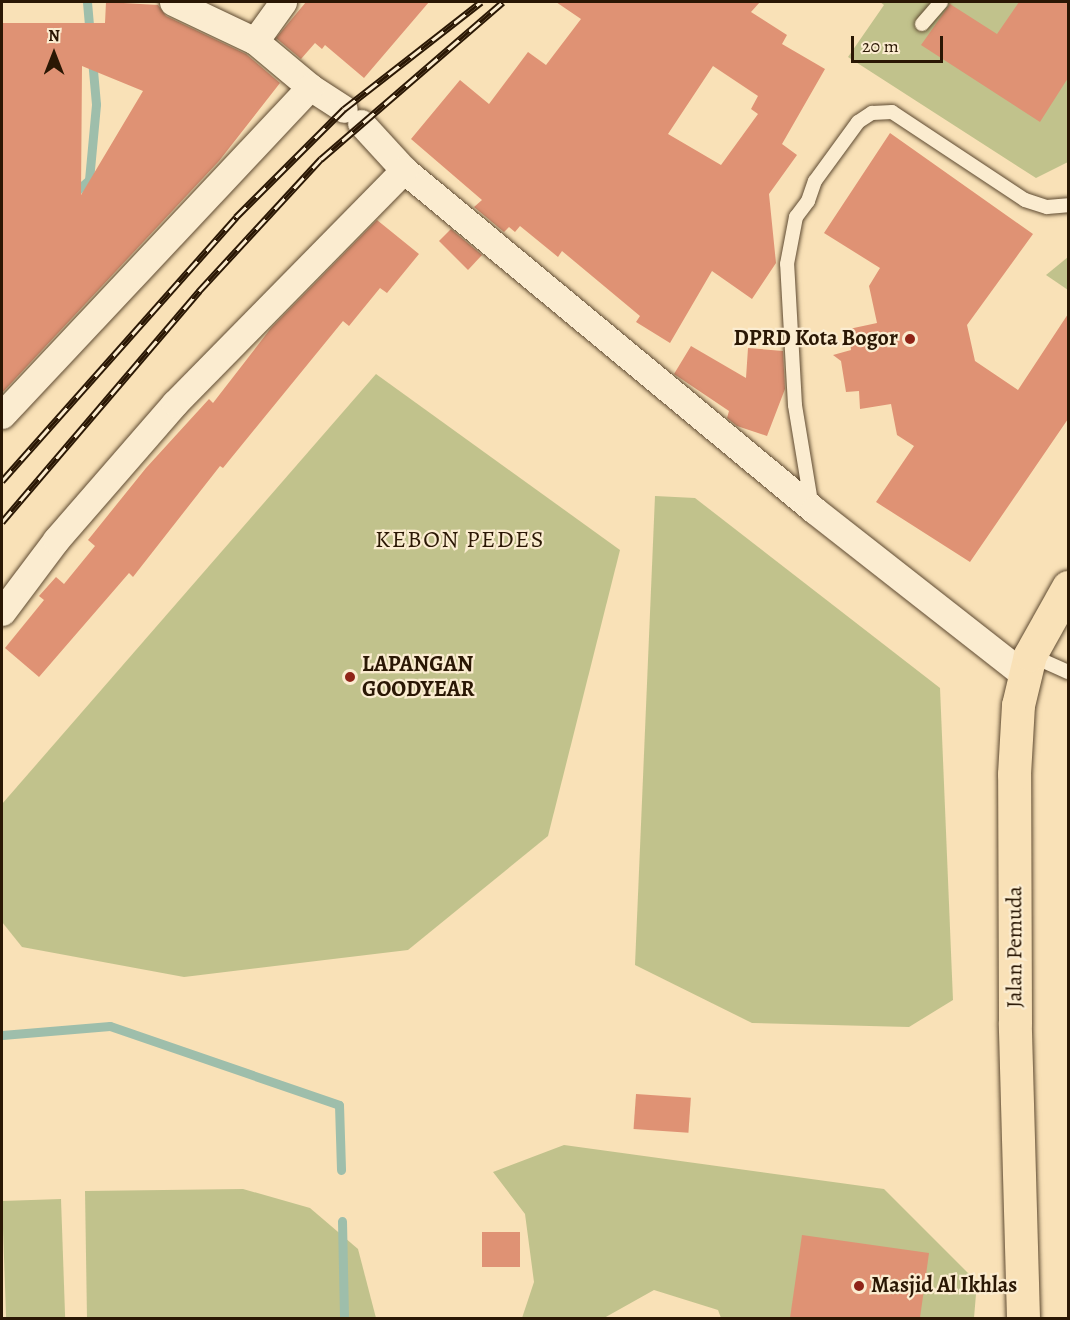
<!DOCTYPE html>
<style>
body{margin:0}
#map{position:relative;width:1070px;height:1320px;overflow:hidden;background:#f9e1b7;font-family:Alegreya,serif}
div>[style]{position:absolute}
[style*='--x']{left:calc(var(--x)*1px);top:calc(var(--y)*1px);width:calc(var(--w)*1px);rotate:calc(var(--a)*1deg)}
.green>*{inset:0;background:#c1c28c;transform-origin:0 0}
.stream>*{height:9px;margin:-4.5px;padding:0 4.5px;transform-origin:4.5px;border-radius:4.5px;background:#9ebeab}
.building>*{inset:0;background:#df9274;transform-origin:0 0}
.roads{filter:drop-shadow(0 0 2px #5e4a31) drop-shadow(0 0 2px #5e4a31)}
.lane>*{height:14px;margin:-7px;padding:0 7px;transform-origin:7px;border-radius:7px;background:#fbecd0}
.street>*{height:27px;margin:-13.5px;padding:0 13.5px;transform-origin:13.5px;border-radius:13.5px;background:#fbecd0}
.primary>*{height:33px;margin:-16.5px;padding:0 16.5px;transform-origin:16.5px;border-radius:16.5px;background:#f9e1b7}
.rail>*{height:7px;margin-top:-3.5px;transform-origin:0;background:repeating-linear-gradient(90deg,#fbecd0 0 14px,#2a1704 0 28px);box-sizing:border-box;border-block:2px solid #2a1704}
.dots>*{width:16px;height:16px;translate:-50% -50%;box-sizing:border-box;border:3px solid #fbecd0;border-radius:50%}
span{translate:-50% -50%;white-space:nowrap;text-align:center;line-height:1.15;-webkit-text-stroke:4.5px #fbecd0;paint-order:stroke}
.poi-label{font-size:22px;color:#2a1704;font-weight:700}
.right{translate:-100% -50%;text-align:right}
.left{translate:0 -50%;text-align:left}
.street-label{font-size:22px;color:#2a1704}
.neighbourhood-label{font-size:24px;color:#2a1704;letter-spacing:1.5px}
.frame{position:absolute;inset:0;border:3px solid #2a1704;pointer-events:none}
.north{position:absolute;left:24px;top:24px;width:60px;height:60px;-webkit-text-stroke:4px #fbecd0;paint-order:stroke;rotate:0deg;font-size:16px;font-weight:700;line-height:24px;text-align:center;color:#2a1704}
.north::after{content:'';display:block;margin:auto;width:21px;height:27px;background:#2a1704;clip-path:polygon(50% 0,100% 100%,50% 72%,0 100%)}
.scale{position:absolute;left:851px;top:36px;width:92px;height:27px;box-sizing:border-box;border:3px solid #2a1704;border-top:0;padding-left:8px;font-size:18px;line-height:21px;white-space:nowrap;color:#2a1704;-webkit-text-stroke:4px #fbecd0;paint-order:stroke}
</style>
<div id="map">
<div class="green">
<div style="clip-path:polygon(880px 2px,1068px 2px,1068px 162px,1036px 178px,848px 57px,884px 5px)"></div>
<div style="clip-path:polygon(1068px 257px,1068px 290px,1046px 275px)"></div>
<div style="clip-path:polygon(376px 374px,620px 550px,548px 836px,408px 950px,184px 977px,22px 947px,2px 922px,2px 804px)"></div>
<div style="clip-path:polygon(655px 496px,695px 498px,940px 688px,953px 1000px,909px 1027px,752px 1023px,635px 965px)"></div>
<div style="clip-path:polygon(564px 1145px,884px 1189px,977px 1282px,974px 1318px,721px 1318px,718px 1310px,654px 1290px,604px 1318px,522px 1318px,534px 1282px,525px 1214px,493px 1172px)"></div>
<div style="clip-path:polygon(243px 1189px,310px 1208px,358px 1249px,376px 1318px,87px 1318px,85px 1191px)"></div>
<div style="left:61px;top:1199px;width:119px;height:59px;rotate:88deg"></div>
</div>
<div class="stream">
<div style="--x:87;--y:2;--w:32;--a:85"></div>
<div style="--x:73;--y:194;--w:21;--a:-41"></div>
<div style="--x:89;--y:180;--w:76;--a:-84.7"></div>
<div style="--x:96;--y:104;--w:45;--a:-95.1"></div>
<div style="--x:2;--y:1035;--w:108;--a:-4.8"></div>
<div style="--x:110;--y:1026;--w:242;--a:19"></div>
<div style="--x:339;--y:1105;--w:65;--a:88.2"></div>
<div style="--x:342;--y:1221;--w:97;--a:88.8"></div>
</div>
<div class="building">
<div style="clip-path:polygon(evenodd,106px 2px,158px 5px,166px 16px,246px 54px,280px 83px,219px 161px,2px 393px,2px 23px,105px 23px,106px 2px,82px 66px,143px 91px,81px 195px,82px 66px)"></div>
<div style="clip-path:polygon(306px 2px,429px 2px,364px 78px,325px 45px,322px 49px,315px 43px,301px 59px,276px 38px)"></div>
<div style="clip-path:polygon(evenodd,556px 2px,760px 2px,751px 12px,787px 35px,782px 44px,825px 69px,782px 144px,797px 155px,769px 194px,776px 263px,752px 299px,712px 271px,670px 343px,636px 322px,640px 316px,562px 251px,558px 257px,520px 226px,515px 232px,509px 227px,504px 232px,474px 207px,482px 200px,411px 139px,460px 80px,489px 104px,528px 52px,546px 65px,581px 19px,556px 2px,713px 66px,758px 96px,751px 109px,758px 114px,721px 165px,668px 134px,713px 66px)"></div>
<div style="clip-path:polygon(1019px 2px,1068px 2px,1068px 78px,1040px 122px,921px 45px,950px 4px,997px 34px)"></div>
<div style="clip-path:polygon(890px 133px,1033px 234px,967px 325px,975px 361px,1018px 390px,1068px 314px,1068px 419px,970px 562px,876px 502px,914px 446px,897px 435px,891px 404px,860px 409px,859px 391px,846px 392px,841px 361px,833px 355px,851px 350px,849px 329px,877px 323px,869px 286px,880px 268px,824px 233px)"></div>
<div style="clip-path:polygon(377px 220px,419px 254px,387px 293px,380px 288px,349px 326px,343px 321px,223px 468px,220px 466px,133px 577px,129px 573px,39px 677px,5px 648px,44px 600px,39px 596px,56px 577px,64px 584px,95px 546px,88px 540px,146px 468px,209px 399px,213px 403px,271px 328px)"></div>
<div style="clip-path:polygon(451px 229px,482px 255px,468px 270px,439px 241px)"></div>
<div style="clip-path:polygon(691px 346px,746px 378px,748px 348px,783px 351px,785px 389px,767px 436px,737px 426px,727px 418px,729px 411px,674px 374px)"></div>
<div style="left:636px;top:1094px;width:55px;height:35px;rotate:4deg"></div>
<div style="left:482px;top:1232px;width:38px;height:35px"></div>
<div style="clip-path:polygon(802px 1235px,929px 1253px,920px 1318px,790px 1318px)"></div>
</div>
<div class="roads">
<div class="lane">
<div style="--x:922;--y:24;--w:29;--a:-49"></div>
<div style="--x:811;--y:502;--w:98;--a:-99.4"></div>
<div style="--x:795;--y:405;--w:141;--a:-93.2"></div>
<div style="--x:787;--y:264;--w:48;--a:-79.2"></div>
<div style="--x:796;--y:217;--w:20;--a:-53"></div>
<div style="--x:808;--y:201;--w:21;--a:-71"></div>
<div style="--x:815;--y:181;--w:73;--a:-53.9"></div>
<div style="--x:858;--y:122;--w:17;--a:-33"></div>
<div style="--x:872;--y:113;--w:20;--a:-3"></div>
<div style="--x:892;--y:112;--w:159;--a:33.5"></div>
<div style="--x:1025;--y:200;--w:23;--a:18"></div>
<div style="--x:1047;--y:207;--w:21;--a:-5"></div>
<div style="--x:1030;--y:655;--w:42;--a:24.1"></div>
</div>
<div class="street">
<div style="--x:173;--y:2;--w:91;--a:25.4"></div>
<div style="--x:255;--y:41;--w:72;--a:39.9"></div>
<div style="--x:310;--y:87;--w:40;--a:32.9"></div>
<div style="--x:255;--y:41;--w:48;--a:-54.3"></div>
<div style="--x:361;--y:123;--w:64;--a:47.5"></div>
<div style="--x:404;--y:170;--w:533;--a:39.67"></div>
<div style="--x:814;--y:510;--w:266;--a:38.1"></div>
<div style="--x:2;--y:415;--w:450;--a:-46.8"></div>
<div style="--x:2;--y:612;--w:90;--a:-53.1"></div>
<div style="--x:56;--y:540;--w:181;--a:-49"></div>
<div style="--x:175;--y:403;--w:327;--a:-45.5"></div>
</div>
<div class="primary">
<div style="--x:1023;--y:1318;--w:295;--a:-91.6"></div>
<div style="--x:1015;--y:1023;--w:249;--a:-90.2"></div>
<div style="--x:1014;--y:774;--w:69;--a:-86.7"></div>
<div style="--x:1018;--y:705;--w:51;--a:-76.5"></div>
<div style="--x:1030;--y:655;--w:78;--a:-60.8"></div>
</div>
</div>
<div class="rail">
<div style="--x:2;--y:481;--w:353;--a:-48.4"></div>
<div style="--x:236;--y:217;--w:153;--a:-45"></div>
<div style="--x:344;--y:109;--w:174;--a:-38"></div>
<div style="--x:2;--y:522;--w:304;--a:-49.5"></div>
<div style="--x:199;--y:291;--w:180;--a:-47.3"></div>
<div style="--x:321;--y:159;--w:240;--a:-40.8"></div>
</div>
<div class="dots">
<div style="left:910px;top:339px;background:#8f2418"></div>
<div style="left:350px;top:677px;background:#8f2418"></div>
<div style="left:859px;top:1286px;background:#8f2418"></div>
</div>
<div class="poi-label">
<span class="right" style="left:898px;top:339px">DPRD Kota Bogor</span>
<span class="left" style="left:362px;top:677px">LAPANGAN<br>GOODYEAR</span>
<span class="left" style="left:871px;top:1286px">Masjid Al Ikhlas</span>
</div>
<div class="street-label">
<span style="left:1015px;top:947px;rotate:-90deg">Jalan Pemuda</span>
</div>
<div class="neighbourhood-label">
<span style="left:460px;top:540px">KEBON PEDES</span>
</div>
<div class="frame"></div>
<div class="north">N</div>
<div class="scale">20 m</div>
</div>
